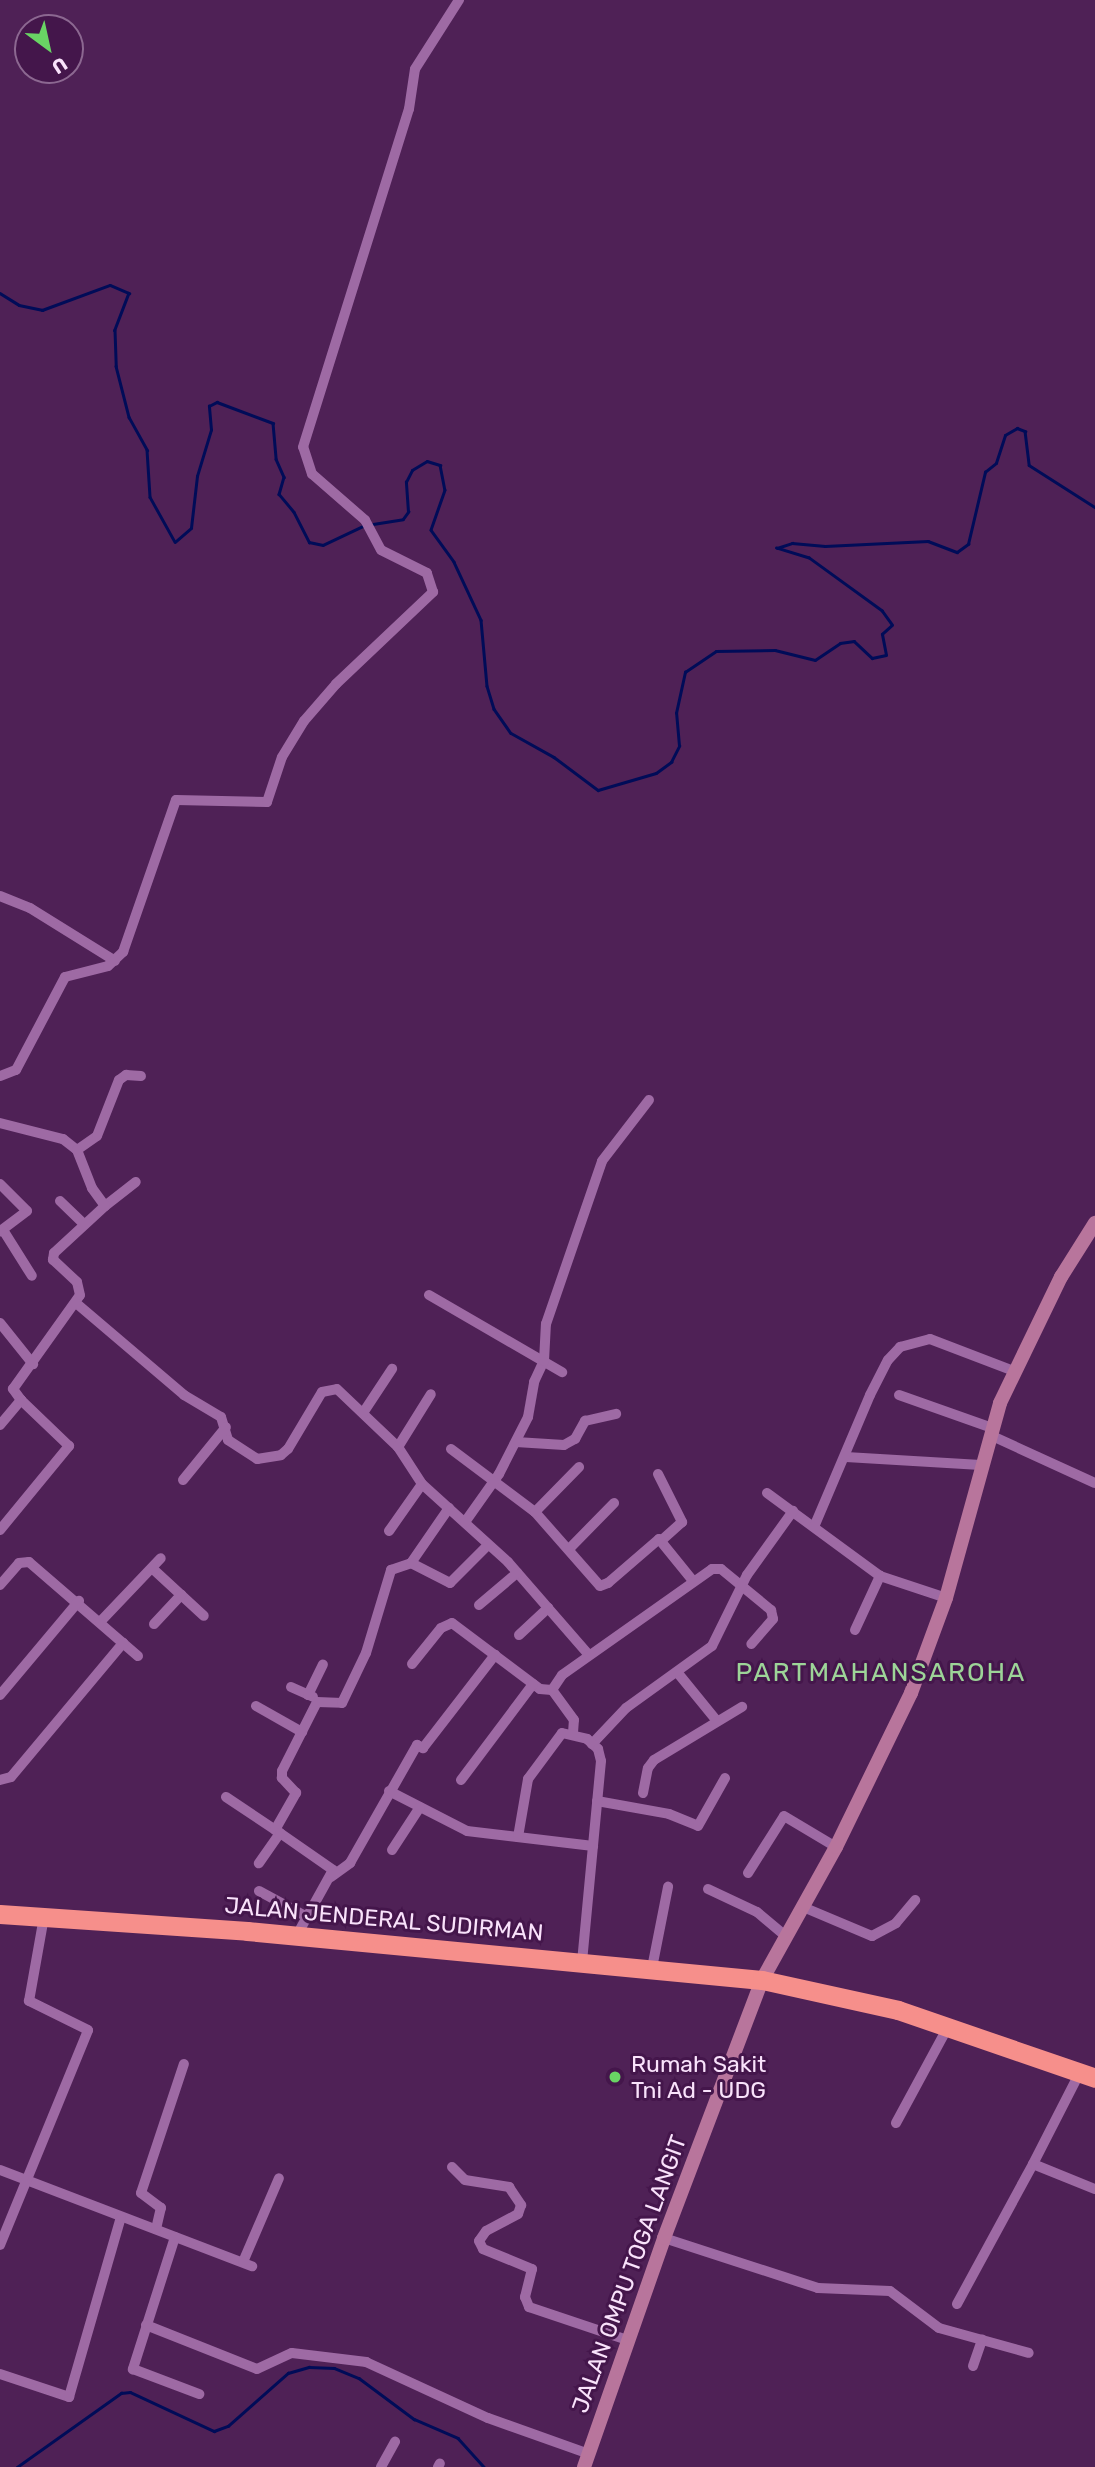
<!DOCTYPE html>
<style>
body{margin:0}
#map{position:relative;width:1095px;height:2467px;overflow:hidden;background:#4f2156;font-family:Rubik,sans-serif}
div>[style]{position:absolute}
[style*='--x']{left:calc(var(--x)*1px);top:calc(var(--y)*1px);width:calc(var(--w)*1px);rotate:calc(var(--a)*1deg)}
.stream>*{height:2.5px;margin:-1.25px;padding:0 1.25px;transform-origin:1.25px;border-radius:1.25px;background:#000c58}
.street>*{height:10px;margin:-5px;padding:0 5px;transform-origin:5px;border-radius:5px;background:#9e6aa4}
.secondary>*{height:14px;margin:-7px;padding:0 7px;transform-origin:7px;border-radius:7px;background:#b8759c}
.highway>*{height:19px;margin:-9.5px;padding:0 9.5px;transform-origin:9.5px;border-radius:9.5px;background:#f68f8b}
.dots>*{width:19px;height:19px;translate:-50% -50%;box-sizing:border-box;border:4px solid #44164b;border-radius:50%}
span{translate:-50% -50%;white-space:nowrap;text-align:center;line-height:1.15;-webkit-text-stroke:6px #44164b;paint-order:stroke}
.street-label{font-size:23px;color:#f9e2fb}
.poi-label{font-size:23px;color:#f9e2fb}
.left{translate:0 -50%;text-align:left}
.quarter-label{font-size:26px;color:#9dd498;letter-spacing:2px}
.north{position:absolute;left:14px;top:14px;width:70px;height:70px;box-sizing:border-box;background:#44164b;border:2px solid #8c6891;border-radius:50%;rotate:147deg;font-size:19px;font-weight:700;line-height:28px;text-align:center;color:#f9e2fb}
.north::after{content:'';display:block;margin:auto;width:24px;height:32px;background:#69d464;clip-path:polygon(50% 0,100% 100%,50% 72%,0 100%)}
</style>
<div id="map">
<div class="stream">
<div style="--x:0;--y:293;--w:22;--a:32"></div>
<div style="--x:19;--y:305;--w:24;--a:12"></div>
<div style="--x:42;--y:310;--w:72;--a:-20.2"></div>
<div style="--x:110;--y:285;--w:21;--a:23"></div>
<div style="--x:129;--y:293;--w:40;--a:111"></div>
<div style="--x:115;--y:330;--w:36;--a:88"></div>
<div style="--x:116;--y:366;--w:53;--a:75.7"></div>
<div style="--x:129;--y:417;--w:38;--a:61"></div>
<div style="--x:147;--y:450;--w:47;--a:86.3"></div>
<div style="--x:150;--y:497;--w:51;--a:60.9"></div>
<div style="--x:175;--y:542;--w:21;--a:-41"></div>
<div style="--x:191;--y:528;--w:52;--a:-83.4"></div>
<div style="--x:197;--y:476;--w:48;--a:-73.1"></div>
<div style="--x:211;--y:430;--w:24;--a:-95"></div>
<div style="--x:209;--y:406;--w:9;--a:-27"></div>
<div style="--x:217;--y:402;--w:60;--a:20.6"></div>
<div style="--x:273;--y:423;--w:36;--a:85"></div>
<div style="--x:276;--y:459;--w:20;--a:66"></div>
<div style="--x:284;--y:477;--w:18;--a:106"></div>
<div style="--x:279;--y:494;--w:23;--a:50"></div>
<div style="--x:294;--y:512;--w:34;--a:63"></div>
<div style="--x:309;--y:542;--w:14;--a:12"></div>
<div style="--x:323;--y:545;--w:44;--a:-25.4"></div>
<div style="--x:373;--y:524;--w:30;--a:-9"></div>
<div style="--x:403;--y:519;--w:9;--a:-54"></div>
<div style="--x:408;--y:512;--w:30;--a:-94"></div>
<div style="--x:406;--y:482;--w:13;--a:-63"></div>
<div style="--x:412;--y:470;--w:17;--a:-31"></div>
<div style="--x:427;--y:461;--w:14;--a:17"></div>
<div style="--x:440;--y:465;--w:25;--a:79"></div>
<div style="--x:445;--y:490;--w:42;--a:109.3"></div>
<div style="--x:431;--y:530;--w:39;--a:54"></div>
<div style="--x:454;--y:562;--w:64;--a:65"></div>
<div style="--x:481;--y:620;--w:66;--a:84.8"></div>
<div style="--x:487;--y:686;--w:24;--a:73"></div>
<div style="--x:494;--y:709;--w:29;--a:55"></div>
<div style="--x:511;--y:733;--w:49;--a:29.2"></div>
<div style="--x:554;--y:757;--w:55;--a:36.9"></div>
<div style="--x:598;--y:790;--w:60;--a:-16.3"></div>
<div style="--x:656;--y:773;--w:19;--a:-36"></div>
<div style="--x:671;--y:762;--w:18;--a:-63"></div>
<div style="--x:679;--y:746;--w:33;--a:-95"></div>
<div style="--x:676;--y:713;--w:42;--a:-77.6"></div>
<div style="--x:685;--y:672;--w:37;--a:-34"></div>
<div style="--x:716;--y:651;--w:59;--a:-1"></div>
<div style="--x:775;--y:650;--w:41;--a:14"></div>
<div style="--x:815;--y:660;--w:30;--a:-34"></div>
<div style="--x:840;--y:643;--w:14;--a:-8"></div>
<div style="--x:854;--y:641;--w:25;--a:43"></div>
<div style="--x:872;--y:658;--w:14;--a:-12"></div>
<div style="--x:886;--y:655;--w:21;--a:-101"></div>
<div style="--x:882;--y:634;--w:13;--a:-42"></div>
<div style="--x:892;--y:625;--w:17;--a:-126"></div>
<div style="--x:882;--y:611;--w:90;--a:-144"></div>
<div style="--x:809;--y:558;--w:34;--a:-163"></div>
<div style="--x:777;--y:548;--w:16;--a:-18"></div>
<div style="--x:792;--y:543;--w:33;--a:5"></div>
<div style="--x:825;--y:546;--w:103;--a:-2.8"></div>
<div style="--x:928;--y:541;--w:31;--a:21"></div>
<div style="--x:957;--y:552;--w:14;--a:-36"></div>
<div style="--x:968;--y:544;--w:74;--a:-76.7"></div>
<div style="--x:985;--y:472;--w:14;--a:-39"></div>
<div style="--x:996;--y:463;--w:29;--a:-72"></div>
<div style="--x:1005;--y:435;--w:14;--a:-30"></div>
<div style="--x:1017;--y:428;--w:9;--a:21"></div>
<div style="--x:1025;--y:431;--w:34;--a:83"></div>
<div style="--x:1029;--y:465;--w:78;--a:32.5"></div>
<div style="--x:17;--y:2467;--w:128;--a:-35.4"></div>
<div style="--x:121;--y:2393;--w:9;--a:-6"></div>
<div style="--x:130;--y:2392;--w:93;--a:24.9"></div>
<div style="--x:214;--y:2431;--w:15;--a:-20"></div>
<div style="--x:228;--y:2426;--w:80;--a:-41.5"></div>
<div style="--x:288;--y:2373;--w:22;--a:-16"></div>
<div style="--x:309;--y:2367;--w:25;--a:2"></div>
<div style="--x:334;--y:2368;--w:27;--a:22"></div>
<div style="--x:359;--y:2378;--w:69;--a:36.7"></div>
<div style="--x:414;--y:2419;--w:48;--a:23.4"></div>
<div style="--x:458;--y:2438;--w:39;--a:48"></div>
</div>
<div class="street">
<div style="--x:0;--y:896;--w:32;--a:22"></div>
<div style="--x:30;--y:908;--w:100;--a:31.9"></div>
<div style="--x:0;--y:1076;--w:17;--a:-21"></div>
<div style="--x:16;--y:1070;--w:105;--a:-62.2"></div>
<div style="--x:65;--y:977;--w:44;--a:-14.3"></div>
<div style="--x:108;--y:966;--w:21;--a:-43"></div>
<div style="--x:123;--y:952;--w:161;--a:-70.8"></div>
<div style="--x:176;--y:800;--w:91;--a:1.3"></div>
<div style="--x:267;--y:802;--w:47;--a:-71.6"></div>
<div style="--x:282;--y:757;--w:42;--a:-58.6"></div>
<div style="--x:304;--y:721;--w:49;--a:-49.1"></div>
<div style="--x:336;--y:684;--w:134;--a:-43.5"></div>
<div style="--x:433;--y:592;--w:20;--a:-108"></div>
<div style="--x:427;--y:573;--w:51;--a:-153.4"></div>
<div style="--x:381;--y:550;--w:34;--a:-118"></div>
<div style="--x:365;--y:520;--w:70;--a:-139"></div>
<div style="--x:312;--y:474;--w:28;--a:-108"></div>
<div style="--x:303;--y:447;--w:354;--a:-72.6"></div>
<div style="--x:409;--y:109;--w:40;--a:-81.5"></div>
<div style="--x:415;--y:69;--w:82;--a:-57.5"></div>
<div style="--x:0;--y:1123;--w:65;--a:14.3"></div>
<div style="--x:63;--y:1139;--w:18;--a:38"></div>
<div style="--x:77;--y:1150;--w:24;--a:-35"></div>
<div style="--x:97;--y:1136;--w:60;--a:-68.6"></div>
<div style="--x:119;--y:1080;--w:9;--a:-36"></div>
<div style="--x:126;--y:1075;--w:15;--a:4"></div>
<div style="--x:0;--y:1184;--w:38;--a:45"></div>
<div style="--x:27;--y:1211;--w:34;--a:143"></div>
<div style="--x:60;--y:1201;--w:33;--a:44"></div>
<div style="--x:105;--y:1206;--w:39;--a:-38"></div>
<div style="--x:3;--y:1230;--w:54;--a:57.8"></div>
<div style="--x:429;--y:1295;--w:154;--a:30.1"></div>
<div style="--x:76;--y:1303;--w:142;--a:40.4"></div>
<div style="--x:184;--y:1395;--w:43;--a:30.7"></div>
<div style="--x:221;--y:1417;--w:24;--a:73"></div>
<div style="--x:228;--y:1440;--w:35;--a:33"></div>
<div style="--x:257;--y:1459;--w:24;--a:-9"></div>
<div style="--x:281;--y:1455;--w:9;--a:-41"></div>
<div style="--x:288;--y:1449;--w:66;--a:-59.2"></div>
<div style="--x:322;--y:1392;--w:15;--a:-11"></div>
<div style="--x:337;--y:1389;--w:84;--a:43.6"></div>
<div style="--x:398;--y:1447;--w:44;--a:57"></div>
<div style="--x:422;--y:1484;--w:116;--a:42.2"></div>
<div style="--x:508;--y:1562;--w:122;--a:49"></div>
<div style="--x:0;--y:1323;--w:53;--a:51.2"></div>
<div style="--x:899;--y:1395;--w:99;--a:19.5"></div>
<div style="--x:363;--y:1413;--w:53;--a:-56.6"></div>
<div style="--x:0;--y:1425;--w:33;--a:-50"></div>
<div style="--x:21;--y:1400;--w:14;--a:-126"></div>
<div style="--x:13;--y:1389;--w:115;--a:-54.5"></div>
<div style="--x:80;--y:1295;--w:13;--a:-103"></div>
<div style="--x:77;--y:1282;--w:33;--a:-137"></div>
<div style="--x:53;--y:1260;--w:7;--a:-82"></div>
<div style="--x:54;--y:1253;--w:69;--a:-42.7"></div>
<div style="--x:105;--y:1206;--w:22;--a:-126"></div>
<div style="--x:92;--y:1188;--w:41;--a:-111.5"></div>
<div style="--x:990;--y:1435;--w:115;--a:24.6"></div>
<div style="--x:516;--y:1442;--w:48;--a:3.6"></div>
<div style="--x:564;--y:1445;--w:13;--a:-29"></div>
<div style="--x:575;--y:1439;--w:21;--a:-61"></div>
<div style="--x:585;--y:1421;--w:32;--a:-13"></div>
<div style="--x:398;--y:1447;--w:62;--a:-58.1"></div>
<div style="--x:451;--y:1449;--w:105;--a:36.9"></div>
<div style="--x:535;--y:1512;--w:98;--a:48.7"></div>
<div style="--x:600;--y:1586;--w:9;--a:-21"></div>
<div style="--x:608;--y:1583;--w:67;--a:-40.8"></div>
<div style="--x:659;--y:1539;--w:54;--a:51"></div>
<div style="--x:846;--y:1457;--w:135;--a:3.4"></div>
<div style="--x:658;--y:1474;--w:54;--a:63.4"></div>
<div style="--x:682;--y:1522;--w:27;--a:138"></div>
<div style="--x:183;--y:1480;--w:68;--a:-50.9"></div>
<div style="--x:767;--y:1493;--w:140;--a:36.3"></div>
<div style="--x:880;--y:1576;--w:70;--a:18.4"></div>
<div style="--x:535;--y:1512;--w:63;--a:-45.6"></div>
<div style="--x:465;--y:1522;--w:59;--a:-54.7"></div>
<div style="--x:499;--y:1474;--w:64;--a:-63"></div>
<div style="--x:528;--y:1417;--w:36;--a:-80"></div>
<div style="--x:534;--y:1382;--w:23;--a:-65"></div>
<div style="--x:544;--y:1361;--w:37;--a:-87"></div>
<div style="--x:546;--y:1324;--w:172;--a:-71"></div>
<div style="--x:602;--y:1161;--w:77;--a:-52.4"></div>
<div style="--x:814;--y:1527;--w:143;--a:-67"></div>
<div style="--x:870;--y:1395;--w:39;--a:-63"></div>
<div style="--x:888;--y:1360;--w:18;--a:-47"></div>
<div style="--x:900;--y:1347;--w:31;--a:-15"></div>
<div style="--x:930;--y:1339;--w:90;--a:20.9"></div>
<div style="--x:0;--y:1530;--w:109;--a:-50.6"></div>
<div style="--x:69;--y:1446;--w:66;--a:-136.2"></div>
<div style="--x:389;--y:1531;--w:57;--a:-54.9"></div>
<div style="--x:570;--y:1548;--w:63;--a:-45.6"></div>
<div style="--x:411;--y:1563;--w:67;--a:-55.4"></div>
<div style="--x:153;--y:1569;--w:69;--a:42.7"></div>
<div style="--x:0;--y:1585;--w:29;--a:-49"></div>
<div style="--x:19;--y:1563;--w:10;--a:-6"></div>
<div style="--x:29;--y:1562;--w:144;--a:40.8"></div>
<div style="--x:479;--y:1605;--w:50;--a:-40.1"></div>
<div style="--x:100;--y:1622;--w:88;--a:-46.4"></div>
<div style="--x:154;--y:1624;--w:40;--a:-47"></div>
<div style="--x:855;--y:1630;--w:60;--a:-65.2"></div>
<div style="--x:519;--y:1635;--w:40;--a:-43"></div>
<div style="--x:412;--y:1664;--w:46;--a:-51.1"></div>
<div style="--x:441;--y:1628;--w:12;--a:-24"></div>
<div style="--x:452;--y:1623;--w:110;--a:36.9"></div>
<div style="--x:540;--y:1689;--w:12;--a:5"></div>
<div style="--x:677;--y:1672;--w:63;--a:50.8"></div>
<div style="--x:291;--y:1687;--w:24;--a:24"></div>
<div style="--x:0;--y:1695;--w:123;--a:-50"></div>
<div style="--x:308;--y:1695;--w:34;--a:-64"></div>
<div style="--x:256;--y:1706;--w:53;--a:29.5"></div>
<div style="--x:573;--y:1733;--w:13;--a:-86"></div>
<div style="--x:574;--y:1720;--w:37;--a:-126"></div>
<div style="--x:552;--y:1690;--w:18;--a:-56"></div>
<div style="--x:562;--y:1675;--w:184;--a:-35.2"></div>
<div style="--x:712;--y:1569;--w:9;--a:0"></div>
<div style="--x:721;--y:1569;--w:65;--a:39.4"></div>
<div style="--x:771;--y:1610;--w:9;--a:77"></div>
<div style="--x:773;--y:1619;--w:33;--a:131"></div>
<div style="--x:592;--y:1744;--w:50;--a:-46.6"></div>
<div style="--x:626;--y:1708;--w:106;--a:-35.8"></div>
<div style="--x:712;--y:1646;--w:79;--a:-63.8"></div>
<div style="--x:747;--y:1575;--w:79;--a:-54.3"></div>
<div style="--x:0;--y:1780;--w:11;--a:-15"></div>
<div style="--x:11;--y:1777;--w:175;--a:-50.1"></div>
<div style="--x:461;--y:1780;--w:120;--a:-53.1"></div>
<div style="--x:389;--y:1791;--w:88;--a:27.1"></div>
<div style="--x:467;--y:1831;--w:127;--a:6.8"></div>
<div style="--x:643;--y:1793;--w:25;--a:-79"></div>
<div style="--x:648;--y:1768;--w:10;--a:-53"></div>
<div style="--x:654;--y:1760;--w:103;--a:-31.1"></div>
<div style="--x:226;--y:1797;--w:65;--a:33.7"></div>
<div style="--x:280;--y:1833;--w:37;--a:125"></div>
<div style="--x:597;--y:1801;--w:73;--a:10.2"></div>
<div style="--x:669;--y:1814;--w:31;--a:22"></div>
<div style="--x:698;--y:1826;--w:55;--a:-60.6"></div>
<div style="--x:275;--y:1830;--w:43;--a:-60.4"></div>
<div style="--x:296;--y:1793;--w:21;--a:-133"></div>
<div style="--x:282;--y:1778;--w:7;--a:-90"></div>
<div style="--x:282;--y:1771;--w:77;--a:-63.1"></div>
<div style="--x:317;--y:1702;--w:25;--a:2"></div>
<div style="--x:342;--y:1703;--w:55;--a:-64.4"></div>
<div style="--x:366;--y:1653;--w:87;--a:-73.2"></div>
<div style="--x:391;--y:1570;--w:21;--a:-19"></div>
<div style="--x:411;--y:1563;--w:44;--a:27.1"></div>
<div style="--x:450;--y:1583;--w:54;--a:-45"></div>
<div style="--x:280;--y:1833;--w:65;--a:34.9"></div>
<div style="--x:333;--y:1870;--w:74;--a:119"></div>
<div style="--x:518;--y:1837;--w:59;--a:-80.2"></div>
<div style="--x:528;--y:1779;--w:57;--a:-53.5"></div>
<div style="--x:562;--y:1733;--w:26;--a:13"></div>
<div style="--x:587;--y:1739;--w:15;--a:42"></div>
<div style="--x:598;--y:1749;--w:12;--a:76"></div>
<div style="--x:601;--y:1761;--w:201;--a:95.4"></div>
<div style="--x:392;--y:1850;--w:51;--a:-56.9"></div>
<div style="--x:748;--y:1873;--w:67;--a:-57.7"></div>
<div style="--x:784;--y:1816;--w:61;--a:30.8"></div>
<div style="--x:331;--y:1877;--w:24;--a:-36"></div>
<div style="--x:350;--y:1863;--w:136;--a:-60.4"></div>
<div style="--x:417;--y:1745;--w:7;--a:27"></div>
<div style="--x:423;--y:1748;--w:118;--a:-52.3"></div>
<div style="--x:708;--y:1889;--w:54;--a:25.1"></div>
<div style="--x:757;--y:1912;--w:39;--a:40"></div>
<div style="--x:259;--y:1891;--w:55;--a:28.4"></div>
<div style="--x:803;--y:1907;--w:75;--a:22.8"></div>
<div style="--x:872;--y:1936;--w:27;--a:-28"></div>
<div style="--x:896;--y:1923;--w:30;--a:-50"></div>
<div style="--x:652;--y:1968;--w:83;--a:-78.8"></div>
<div style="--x:896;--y:2123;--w:111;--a:-61.6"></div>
<div style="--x:1033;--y:2164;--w:101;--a:-62.9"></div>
<div style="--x:452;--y:2167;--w:18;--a:45"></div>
<div style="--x:465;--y:2180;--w:45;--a:9"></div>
<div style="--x:509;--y:2187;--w:22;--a:56"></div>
<div style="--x:521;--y:2205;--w:9;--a:108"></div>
<div style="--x:518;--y:2214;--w:36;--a:152"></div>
<div style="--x:486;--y:2231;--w:12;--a:125"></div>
<div style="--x:479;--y:2241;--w:9;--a:63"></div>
<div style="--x:483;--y:2249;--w:53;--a:22.2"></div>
<div style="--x:532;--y:2269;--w:29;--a:104"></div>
<div style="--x:525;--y:2297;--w:11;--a:68"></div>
<div style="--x:529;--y:2307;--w:103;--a:18.6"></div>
<div style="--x:0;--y:2170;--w:270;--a:20.9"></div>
<div style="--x:156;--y:2229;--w:22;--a:-77"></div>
<div style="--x:161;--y:2208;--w:25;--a:-143"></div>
<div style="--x:141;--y:2193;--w:136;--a:-71.6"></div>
<div style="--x:175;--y:2237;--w:139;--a:107.7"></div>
<div style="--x:133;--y:2369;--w:71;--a:20.7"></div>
<div style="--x:664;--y:2238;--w:162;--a:18"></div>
<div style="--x:818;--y:2288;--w:72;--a:2.4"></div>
<div style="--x:890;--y:2291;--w:61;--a:37.1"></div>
<div style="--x:939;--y:2328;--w:93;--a:15.5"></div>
<div style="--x:0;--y:2245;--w:232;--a:-67.7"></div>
<div style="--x:88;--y:2030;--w:66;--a:-153.8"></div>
<div style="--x:29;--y:2001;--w:85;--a:-79.9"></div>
<div style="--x:243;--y:2262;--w:91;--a:-66.8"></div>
<div style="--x:957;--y:2304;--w:159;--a:-61.5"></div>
<div style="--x:1033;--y:2164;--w:67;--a:22"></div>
<div style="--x:146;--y:2325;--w:119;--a:21.6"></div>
<div style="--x:257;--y:2369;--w:38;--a:-25"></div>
<div style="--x:292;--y:2353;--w:75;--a:6.9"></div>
<div style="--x:366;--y:2362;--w:134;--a:24.7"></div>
<div style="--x:488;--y:2418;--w:107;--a:19.6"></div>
<div style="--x:973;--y:2366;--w:28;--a:-71"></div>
<div style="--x:0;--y:2374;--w:73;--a:18.4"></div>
<div style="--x:69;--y:2397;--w:187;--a:-73.9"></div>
<div style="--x:381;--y:2467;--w:29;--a:-61"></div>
<div style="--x:438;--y:2467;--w:4;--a:-63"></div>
</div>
<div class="secondary">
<div style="--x:584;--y:2467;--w:243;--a:-70.7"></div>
<div style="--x:664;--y:2238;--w:276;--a:-69.2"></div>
<div style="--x:762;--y:1980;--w:152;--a:-60.9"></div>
<div style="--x:836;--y:1847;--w:171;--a:-64"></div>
<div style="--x:911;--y:1693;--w:101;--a:-69.8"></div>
<div style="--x:946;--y:1598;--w:202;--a:-74.5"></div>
<div style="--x:1000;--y:1403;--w:140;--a:-64.2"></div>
<div style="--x:1061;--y:1277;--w:64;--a:-57.8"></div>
</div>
<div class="highway">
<div style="--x:0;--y:1914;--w:248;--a:3.9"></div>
<div style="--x:247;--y:1931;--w:517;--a:5.44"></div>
<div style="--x:762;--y:1980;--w:139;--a:12.4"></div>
<div style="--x:898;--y:2010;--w:208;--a:19"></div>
</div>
<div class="dots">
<div style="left:615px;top:2077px;background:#69d464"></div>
</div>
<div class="street-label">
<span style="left:384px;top:1919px;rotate:5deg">JALAN JENDERAL SUDIRMAN</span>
<span style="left:629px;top:2274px;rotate:-70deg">JALAN OMPU TOGA LANGIT</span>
</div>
<div class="poi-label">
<span class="left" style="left:631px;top:2077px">Rumah Sakit<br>Tni Ad - UDG</span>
</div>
<div class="quarter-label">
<span style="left:881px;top:1673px">PARTMAHANSAROHA</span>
</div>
<div class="north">U</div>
</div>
